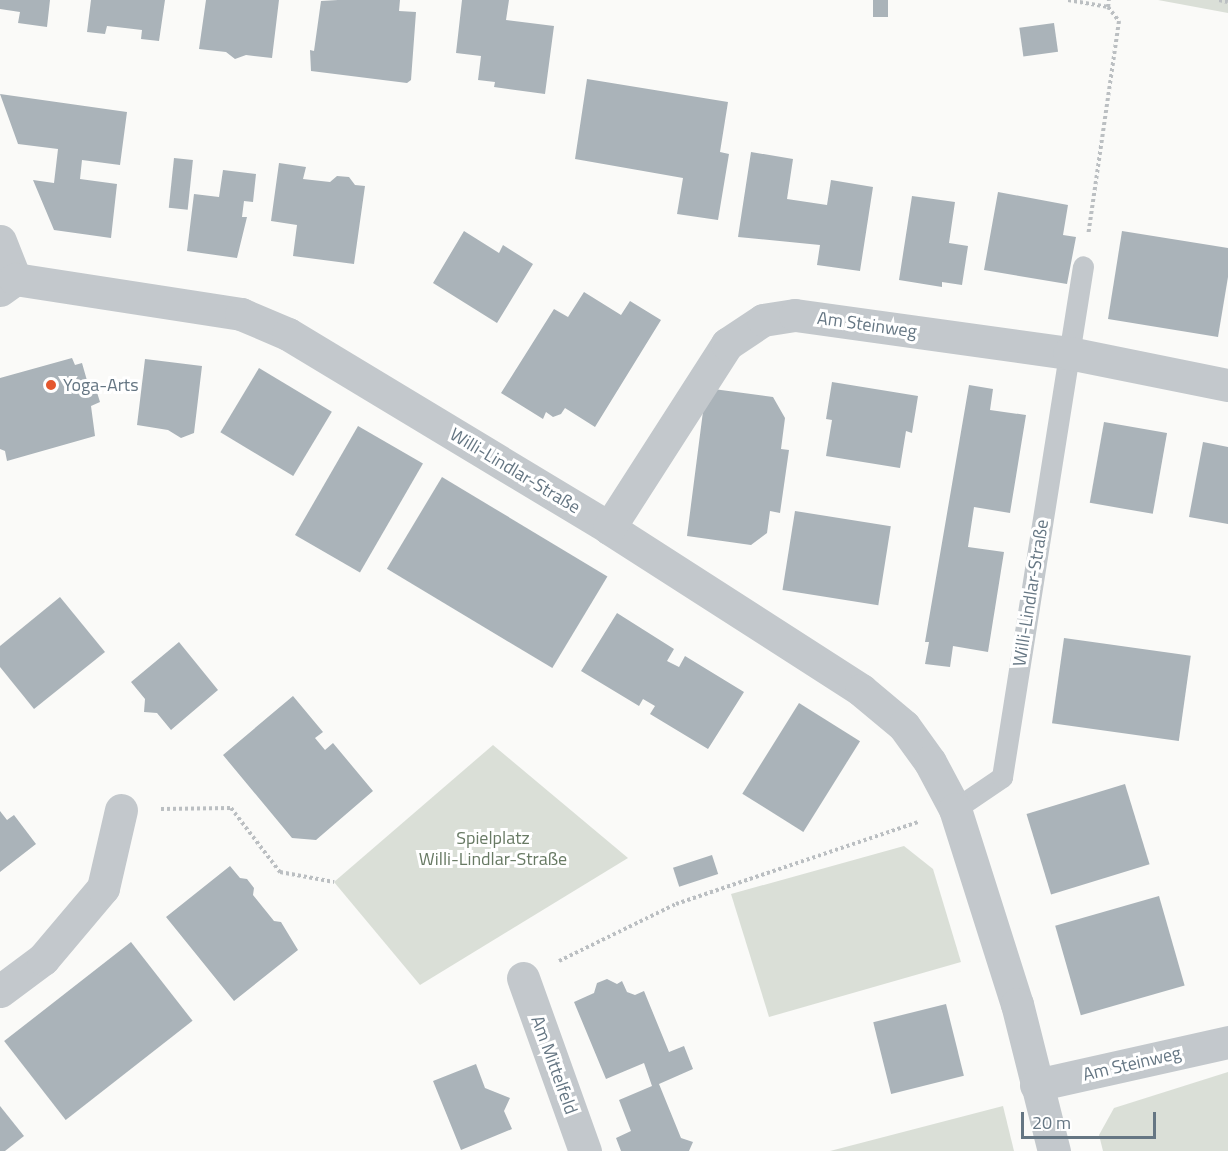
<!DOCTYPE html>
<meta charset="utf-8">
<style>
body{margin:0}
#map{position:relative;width:1228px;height:1151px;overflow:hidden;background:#fafaf8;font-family:"Titillium Web",sans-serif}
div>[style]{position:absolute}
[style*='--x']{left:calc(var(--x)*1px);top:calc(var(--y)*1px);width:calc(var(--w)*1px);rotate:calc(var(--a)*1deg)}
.green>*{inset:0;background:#dadfd7}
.building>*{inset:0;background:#aab3b9;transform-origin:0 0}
.path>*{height:4px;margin-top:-2px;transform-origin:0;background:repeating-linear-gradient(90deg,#bbbfc2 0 3px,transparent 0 6px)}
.lane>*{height:21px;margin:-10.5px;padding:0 10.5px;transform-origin:10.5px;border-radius:10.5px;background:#c3c8cc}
.street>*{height:33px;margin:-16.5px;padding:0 16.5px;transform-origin:16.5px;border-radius:16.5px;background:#c3c8cc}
.dots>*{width:16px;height:16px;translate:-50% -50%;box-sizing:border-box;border:3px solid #fff;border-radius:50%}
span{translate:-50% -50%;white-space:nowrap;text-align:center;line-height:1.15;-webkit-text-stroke:6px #fff;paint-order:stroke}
.street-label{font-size:18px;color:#657683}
.poi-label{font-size:18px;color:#657683}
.left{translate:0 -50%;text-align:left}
.park-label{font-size:18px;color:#687a64}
.scale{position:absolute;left:1021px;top:1112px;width:135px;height:27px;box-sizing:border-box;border:3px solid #657683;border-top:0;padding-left:8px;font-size:18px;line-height:21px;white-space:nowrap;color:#657683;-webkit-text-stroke:4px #fff;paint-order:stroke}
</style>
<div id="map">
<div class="green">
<div style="clip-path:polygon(1158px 0,1228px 0,1228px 13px)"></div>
<div style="clip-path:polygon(493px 745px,628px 858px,420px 985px,334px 882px)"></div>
<div style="clip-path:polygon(904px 846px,933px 869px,961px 962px,769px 1017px,731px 894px)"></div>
<div style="clip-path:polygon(1228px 1072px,1228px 1151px,1103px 1151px,1099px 1135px,1114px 1108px)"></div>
<div style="clip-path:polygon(1003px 1106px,1014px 1151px,830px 1151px)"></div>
</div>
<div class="building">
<div style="clip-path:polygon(0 0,50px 0,47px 27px,18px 23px,20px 12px,0 9px)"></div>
<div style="clip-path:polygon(91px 0,165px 0,159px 41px,141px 39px,142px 30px,125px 28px,107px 26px,105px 34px,87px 32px)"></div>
<div style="clip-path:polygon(206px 0,279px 0,272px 58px,246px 55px,235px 59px,226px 52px,199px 49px)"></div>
<div style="clip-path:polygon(338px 0,400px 0,399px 11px,416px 12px,411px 80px,407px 83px,311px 71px,310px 50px,314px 51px,321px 1px)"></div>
<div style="clip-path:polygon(462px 0,509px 0,506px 20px,554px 26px,545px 94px,494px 87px,495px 82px,478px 80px,481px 56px,456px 53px)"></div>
<div style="left:873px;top:0;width:15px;height:17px"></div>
<div style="left:1054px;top:23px;width:29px;height:35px;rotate:82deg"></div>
<div style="clip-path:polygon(587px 79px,728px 102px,720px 152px,729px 154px,718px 220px,677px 214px,683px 178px,575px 159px)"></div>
<div style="clip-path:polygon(0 94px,127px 112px,120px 165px,82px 160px,80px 179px,117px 184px,111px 238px,54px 230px,33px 180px,54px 183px,58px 149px,18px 144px)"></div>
<div style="clip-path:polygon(751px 152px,793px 159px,787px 199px,827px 205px,831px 180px,873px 187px,860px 271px,817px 265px,820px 245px,738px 237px)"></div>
<div style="left:174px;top:158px;width:19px;height:50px;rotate:6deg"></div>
<div style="clip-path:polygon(279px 163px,306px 167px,303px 179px,330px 182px,337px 176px,349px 177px,355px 185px,365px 186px,354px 264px,293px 256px,297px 225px,271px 221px)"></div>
<div style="clip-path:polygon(223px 170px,256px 174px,253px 202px,244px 201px,242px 217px,247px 217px,237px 258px,187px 251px,194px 194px,219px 197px)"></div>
<div style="clip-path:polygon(998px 192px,1068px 205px,1063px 235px,1076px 237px,1067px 284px,984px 270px)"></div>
<div style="clip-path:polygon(912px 196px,955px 202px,949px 243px,968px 246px,962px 285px,942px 282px,942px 287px,899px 280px)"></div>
<div style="clip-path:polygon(464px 231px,499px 253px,503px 245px,533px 264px,497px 323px,433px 283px)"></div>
<div style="clip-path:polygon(1122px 231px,1228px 248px,1228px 277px,1218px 337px,1108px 319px)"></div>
<div style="clip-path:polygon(584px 292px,621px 315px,630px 301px,661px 320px,595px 427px,565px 408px,561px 414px,553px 417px,546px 412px,543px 419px,501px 393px,554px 309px,568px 317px)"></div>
<div style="clip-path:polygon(72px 358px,75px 365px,82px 363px,88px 384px,94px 383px,100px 402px,91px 406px,95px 436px,7px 461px,5px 451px,0 449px,0 378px)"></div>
<div style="clip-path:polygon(145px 359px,202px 366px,194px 433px,181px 438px,168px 430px,137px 425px)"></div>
<div style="left:259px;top:368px;width:85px;height:75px;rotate:31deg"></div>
<div style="clip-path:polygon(832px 382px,918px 396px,912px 433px,906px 431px,900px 468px,826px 456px,832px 420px,826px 419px)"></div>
<div style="clip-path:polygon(969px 385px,993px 389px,990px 410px,1026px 415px,1010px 513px,974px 507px,968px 547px,1004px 552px,988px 652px,953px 646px,950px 667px,925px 664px,929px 642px,925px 642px)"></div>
<div style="clip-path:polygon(706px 388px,773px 397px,785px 418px,781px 449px,789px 450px,780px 513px,770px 511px,767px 533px,751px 545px,687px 536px)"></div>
<div style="left:1104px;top:422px;width:64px;height:82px;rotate:10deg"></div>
<div style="left:358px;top:426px;width:75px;height:126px;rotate:30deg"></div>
<div style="clip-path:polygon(1203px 442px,1228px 447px,1228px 524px,1189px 517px)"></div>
<div style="left:442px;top:477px;width:193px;height:107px;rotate:31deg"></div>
<div style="left:795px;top:511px;width:97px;height:80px;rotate:9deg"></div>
<div style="clip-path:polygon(60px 597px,105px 652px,34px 709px,0 667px,0 646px)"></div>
<div style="clip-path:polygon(617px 613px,674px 649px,667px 661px,679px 667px,685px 656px,744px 692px,708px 749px,650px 714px,655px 706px,643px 699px,639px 706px,581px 671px)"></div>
<div style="left:1064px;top:638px;width:128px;height:86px;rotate:8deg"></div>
<div style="clip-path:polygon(179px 642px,218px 690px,171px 730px,157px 713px,144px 712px,145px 699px,131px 682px)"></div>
<div style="clip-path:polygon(293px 696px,323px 732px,315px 738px,325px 750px,333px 743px,373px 791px,316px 840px,292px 838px,223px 755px)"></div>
<div style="left:799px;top:703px;width:72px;height:107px;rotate:32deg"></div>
<div style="left:1125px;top:784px;width:84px;height:103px;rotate:73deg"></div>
<div style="clip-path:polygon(0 811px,7px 820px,14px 815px,36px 844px,0 872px)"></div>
<div style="left:712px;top:855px;width:20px;height:41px;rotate:72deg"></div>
<div style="clip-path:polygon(230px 866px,240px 878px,247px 879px,254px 888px,253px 895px,274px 921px,281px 922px,298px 950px,234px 1001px,166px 917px)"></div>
<div style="left:1159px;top:896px;width:93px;height:108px;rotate:74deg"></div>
<div style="left:131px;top:942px;width:100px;height:161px;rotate:52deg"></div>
<div style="clip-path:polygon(607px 979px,617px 984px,622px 981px,627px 992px,635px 995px,644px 991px,669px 1052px,684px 1046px,693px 1069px,659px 1084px,681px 1138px,693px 1142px,689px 1151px,621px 1151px,616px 1138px,631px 1131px,619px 1100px,652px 1086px,644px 1063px,606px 1079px,574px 1002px,594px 993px,597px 983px)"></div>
<div style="left:946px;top:1004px;width:74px;height:75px;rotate:76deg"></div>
<div style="clip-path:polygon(476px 1064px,485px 1088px,510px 1098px,504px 1111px,512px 1129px,461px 1150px,433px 1081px)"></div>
<div style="clip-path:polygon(0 1106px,24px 1136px,5px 1151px,0 1151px)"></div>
</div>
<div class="path">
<div style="--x:1068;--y:0;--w:41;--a:9.9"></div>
<div style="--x:1108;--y:7;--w:18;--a:52"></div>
<div style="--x:1119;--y:21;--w:216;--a:98.2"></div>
<div style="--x:1219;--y:0;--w:9;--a:13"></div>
<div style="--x:1108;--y:7;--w:7;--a:-82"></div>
<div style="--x:161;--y:809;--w:70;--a:-0.8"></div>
<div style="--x:231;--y:808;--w:81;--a:52.6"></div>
<div style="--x:280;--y:872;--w:55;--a:10.5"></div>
<div style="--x:559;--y:961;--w:130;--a:-26"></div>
<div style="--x:676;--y:904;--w:256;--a:-18.7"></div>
</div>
<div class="lane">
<div style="--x:955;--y:809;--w:57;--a:-34.2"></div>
<div style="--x:1002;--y:777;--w:517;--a:-80.99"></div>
</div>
<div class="street">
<div style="--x:0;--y:241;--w:41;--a:68.5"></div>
<div style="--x:0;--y:290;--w:19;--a:-36"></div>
<div style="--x:15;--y:279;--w:229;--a:8.8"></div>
<div style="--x:241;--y:314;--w:51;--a:23.1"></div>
<div style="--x:288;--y:334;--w:375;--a:31.1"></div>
<div style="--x:609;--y:528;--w:300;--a:32.7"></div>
<div style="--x:861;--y:690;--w:56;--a:39.9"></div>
<div style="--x:904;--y:726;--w:44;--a:54.2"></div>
<div style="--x:930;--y:762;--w:53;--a:62"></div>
<div style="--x:955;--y:809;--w:205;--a:72.4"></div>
<div style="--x:1017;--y:1004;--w:152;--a:75.9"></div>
<div style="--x:609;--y:528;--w:219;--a:-57.3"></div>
<div style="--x:727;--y:344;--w:43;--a:-33.7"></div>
<div style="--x:763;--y:320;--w:32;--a:-9"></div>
<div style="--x:795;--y:315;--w:277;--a:7.9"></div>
<div style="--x:1069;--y:353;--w:162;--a:11.4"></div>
<div style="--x:523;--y:978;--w:184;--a:70.3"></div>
<div style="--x:0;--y:991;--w:54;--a:-36.7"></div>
<div style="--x:43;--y:959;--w:93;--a:-49.8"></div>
<div style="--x:103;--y:888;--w:80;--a:-77"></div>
<div style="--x:1036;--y:1085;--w:197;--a:-12.6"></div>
</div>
<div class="dots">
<div style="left:51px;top:385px;background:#e4572e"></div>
</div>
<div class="street-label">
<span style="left:867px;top:325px;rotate:8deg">Am Steinweg</span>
<span style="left:515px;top:471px;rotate:31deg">Willi-Lindlar-Straße</span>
<span style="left:1031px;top:593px;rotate:-81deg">Willi-Lindlar-Straße</span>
<span style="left:1132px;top:1064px;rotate:-13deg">Am Steinweg</span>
<span style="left:554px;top:1065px;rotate:70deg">Am Mittelfeld</span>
</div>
<div class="poi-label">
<span class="left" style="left:63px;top:385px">Yoga-Arts</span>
</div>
<div class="park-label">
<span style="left:493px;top:849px">Spielplatz<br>Willi-Lindlar-Straße</span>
</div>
<div class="scale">20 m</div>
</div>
